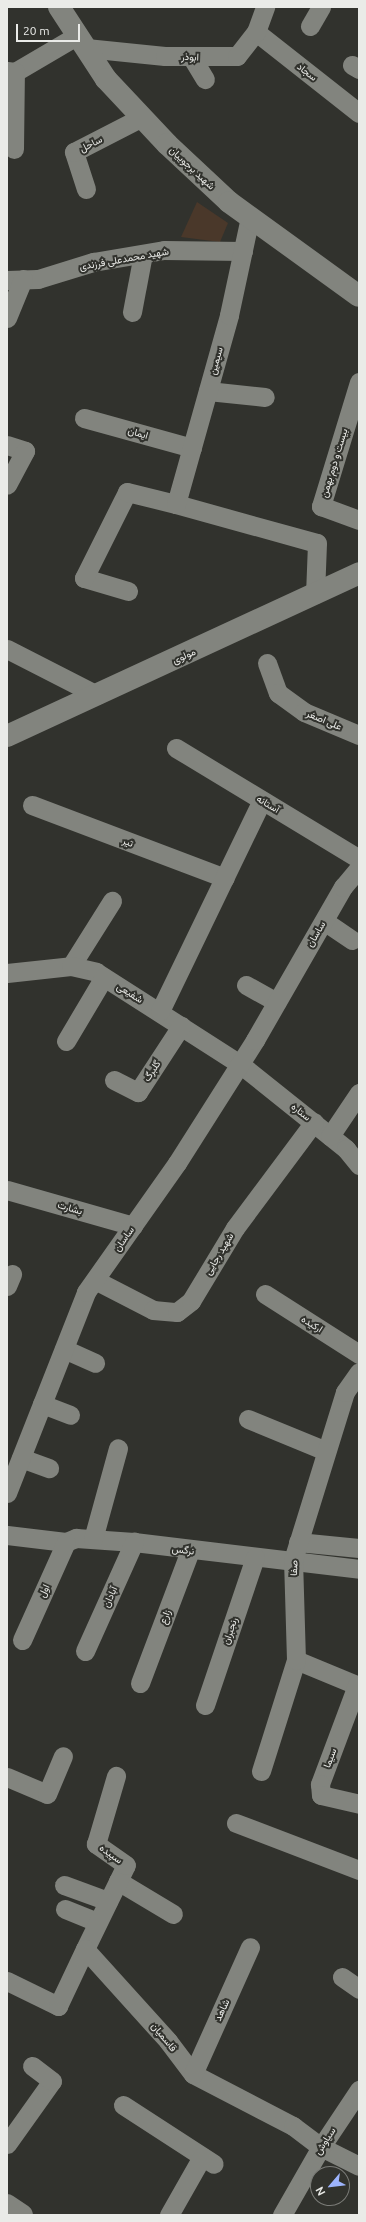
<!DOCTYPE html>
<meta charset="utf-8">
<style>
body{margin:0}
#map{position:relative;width:366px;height:2222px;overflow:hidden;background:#31322d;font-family:Ubuntu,Vazirmatn,sans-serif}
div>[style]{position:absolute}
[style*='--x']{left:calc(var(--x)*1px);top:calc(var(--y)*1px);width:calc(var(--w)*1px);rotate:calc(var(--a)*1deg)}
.green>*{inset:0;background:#4a382a}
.street>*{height:19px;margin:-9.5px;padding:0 9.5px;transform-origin:9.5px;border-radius:9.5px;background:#82847e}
.secondary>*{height:22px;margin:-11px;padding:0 11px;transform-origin:11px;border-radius:11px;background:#82847e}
span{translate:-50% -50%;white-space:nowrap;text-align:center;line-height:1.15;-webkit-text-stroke:4px #31322d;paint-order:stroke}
.street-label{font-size:10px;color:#eaebe8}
.frame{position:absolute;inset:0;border:8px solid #eaebe8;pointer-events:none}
.north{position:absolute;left:310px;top:2166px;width:40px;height:40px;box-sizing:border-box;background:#31322d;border:1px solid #7b7c78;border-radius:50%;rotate:242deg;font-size:11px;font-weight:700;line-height:16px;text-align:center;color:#eaebe8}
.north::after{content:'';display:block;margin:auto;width:14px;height:18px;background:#9db4fd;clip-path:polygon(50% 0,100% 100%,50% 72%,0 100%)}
.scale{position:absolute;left:16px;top:24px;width:64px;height:18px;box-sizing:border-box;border:2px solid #eaebe8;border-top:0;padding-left:5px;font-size:12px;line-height:14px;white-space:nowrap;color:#eaebe8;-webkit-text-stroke:3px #31322d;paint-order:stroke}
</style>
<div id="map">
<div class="green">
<div style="clip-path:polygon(197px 202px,228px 223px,220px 242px,181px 237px)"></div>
</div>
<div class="street">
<div style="--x:310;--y:26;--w:22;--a:-60"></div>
<div style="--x:256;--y:32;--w:131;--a:38.2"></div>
<div style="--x:86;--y:48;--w:79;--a:5.8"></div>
<div style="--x:165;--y:56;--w:72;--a:0"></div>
<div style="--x:237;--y:56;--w:31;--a:-52"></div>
<div style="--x:256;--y:32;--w:27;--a:-70"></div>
<div style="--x:191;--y:56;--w:27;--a:59"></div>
<div style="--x:352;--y:65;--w:8;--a:30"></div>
<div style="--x:7;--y:71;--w:8;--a:7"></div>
<div style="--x:15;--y:72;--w:73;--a:-30.4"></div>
<div style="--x:14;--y:149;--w:77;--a:-89.3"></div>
<div style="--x:86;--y:189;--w:39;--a:-108"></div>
<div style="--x:74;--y:152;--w:76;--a:-27.2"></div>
<div style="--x:7;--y:280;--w:31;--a:-2"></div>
<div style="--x:38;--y:279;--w:58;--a:-17.2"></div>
<div style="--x:93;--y:262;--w:72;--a:-9.6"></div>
<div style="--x:164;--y:250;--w:79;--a:0.7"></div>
<div style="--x:132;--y:312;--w:59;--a:-79.3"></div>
<div style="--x:7;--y:318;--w:42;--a:-67.7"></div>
<div style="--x:359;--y:382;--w:130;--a:107"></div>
<div style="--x:321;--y:506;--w:40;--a:20.2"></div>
<div style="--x:208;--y:391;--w:57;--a:6"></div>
<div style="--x:84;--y:418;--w:112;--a:15.5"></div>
<div style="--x:7;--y:445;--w:19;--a:18"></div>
<div style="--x:25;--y:451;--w:38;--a:118"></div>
<div style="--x:176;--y:504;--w:146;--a:15.5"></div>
<div style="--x:317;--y:543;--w:51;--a:92.2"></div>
<div style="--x:128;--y:591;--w:46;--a:-163.5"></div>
<div style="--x:84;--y:578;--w:96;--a:-63.4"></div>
<div style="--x:127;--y:492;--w:50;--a:13.8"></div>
<div style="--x:176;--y:504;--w:196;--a:-74.3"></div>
<div style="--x:229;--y:315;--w:100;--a:-77.9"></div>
<div style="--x:7;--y:649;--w:101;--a:27.1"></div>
<div style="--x:267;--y:663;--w:32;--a:70"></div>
<div style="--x:278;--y:693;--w:32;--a:36"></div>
<div style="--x:304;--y:712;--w:60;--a:22.7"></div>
<div style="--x:176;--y:748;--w:214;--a:31.2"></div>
<div style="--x:32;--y:805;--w:206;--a:20.7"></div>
<div style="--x:324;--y:921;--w:34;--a:34"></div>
<div style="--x:71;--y:966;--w:77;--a:-57.8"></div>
<div style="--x:7;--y:973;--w:64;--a:-6.2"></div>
<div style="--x:71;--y:966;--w:26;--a:13"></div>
<div style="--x:96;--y:972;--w:171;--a:32.6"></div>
<div style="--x:240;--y:1064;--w:136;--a:38.7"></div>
<div style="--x:346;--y:1149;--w:21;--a:51"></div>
<div style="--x:246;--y:985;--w:35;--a:29"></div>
<div style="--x:160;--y:1011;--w:234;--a:-64.2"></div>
<div style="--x:66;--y:1041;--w:74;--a:-59.3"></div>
<div style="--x:114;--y:1080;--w:27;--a:27"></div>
<div style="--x:138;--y:1092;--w:79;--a:-56.9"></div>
<div style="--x:330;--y:1136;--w:52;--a:-56"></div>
<div style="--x:7;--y:1190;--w:131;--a:15.9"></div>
<div style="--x:95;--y:1280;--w:65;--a:27.3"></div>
<div style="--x:153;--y:1310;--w:24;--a:5"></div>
<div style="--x:177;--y:1312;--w:18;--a:-38"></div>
<div style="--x:191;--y:1301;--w:85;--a:-58.9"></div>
<div style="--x:235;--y:1228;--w:132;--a:-53.3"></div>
<div style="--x:7;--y:1286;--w:13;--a:-67"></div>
<div style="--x:265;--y:1294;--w:112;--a:32.6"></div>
<div style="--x:64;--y:1349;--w:34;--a:24"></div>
<div style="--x:42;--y:1404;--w:30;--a:21"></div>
<div style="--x:248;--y:1419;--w:84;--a:22.3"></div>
<div style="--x:21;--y:1458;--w:30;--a:20"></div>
<div style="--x:7;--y:1493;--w:216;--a:-68.5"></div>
<div style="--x:86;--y:1292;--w:158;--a:-54.8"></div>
<div style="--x:177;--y:1163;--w:146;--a:-57.6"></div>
<div style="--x:255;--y:1040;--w:177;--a:-60.1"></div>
<div style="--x:343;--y:887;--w:25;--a:-50"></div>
<div style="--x:7;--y:1535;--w:59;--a:6.8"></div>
<div style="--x:66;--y:1542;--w:11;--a:-22"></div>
<div style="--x:76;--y:1538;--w:58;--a:3.9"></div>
<div style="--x:134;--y:1542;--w:227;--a:6.8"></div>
<div style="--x:93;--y:1539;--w:94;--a:-74.6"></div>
<div style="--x:298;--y:1542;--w:61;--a:5.6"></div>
<div style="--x:22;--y:1640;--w:107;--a:-65.8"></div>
<div style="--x:85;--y:1651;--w:120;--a:-65.8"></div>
<div style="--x:296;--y:1660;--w:68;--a:22.4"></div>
<div style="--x:140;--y:1683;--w:141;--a:-69.3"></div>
<div style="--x:357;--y:1685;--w:106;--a:110.5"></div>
<div style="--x:320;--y:1784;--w:11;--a:85"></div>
<div style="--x:321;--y:1795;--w:39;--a:13"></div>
<div style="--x:205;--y:1705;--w:156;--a:-71.3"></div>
<div style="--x:261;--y:1771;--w:116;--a:-72.5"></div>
<div style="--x:296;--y:1660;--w:100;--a:-91.7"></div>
<div style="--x:293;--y:1560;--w:176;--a:-72.8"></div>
<div style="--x:345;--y:1392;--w:24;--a:-55"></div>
<div style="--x:7;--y:1777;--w:43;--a:23"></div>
<div style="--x:47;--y:1794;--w:41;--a:-67.2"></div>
<div style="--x:236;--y:1823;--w:132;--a:20.9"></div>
<div style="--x:118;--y:1881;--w:64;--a:31"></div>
<div style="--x:64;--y:1885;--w:47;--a:20"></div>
<div style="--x:65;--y:1909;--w:35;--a:22"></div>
<div style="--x:85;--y:1949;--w:93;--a:-64"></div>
<div style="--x:126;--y:1865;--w:37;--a:-145"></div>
<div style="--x:96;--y:1844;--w:71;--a:-73.6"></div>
<div style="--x:342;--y:1977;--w:21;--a:35"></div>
<div style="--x:7;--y:1981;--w:57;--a:26.1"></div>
<div style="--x:58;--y:2006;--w:63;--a:-64.7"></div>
<div style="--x:85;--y:1949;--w:124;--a:47.9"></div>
<div style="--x:168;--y:2041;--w:41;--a:52.9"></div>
<div style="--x:193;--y:2074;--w:113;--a:27.5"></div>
<div style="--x:293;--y:2126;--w:35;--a:37"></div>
<div style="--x:321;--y:2147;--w:42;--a:26.6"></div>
<div style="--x:193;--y:2074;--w:139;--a:-65.8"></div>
<div style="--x:123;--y:2105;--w:108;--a:33"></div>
<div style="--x:7;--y:2144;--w:77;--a:-54.5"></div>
<div style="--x:52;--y:2081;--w:25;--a:-143"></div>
<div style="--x:169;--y:2215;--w:67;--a:-60.4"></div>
<div style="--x:282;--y:2215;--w:78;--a:-60.2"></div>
<div style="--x:321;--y:2147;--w:69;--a:-56.3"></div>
</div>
<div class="secondary">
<div style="--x:59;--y:7;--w:86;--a:56.9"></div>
<div style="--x:106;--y:79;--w:89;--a:46.8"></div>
<div style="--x:167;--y:144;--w:85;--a:43.1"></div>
<div style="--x:229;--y:202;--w:160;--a:35.9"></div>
<div style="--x:7;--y:736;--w:388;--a:-24.8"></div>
<div style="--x:7;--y:2205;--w:18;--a:34"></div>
</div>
<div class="street-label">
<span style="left:190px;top:57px;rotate:2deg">ابوذر</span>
<span style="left:307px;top:72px;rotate:38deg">سجاد</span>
<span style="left:91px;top:144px;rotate:-27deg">ساحل</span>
<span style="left:192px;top:168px;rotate:43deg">شهید برجوییان</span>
<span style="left:124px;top:259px;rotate:-10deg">شهید محمدعلی فرزندی</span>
<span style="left:216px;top:361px;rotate:-74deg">سیمین</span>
<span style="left:138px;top:433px;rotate:16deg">ایمان</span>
<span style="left:334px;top:463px;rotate:-73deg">بیست و دوم بهمن</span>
<span style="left:184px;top:656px;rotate:-24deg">مولوی</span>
<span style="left:324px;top:720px;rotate:23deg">علی اصغر</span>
<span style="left:268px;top:804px;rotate:31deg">آستانه</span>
<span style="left:128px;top:842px;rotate:21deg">تیر</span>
<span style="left:316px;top:934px;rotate:-60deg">ساسان</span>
<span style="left:130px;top:993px;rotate:32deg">شفیعی</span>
<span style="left:152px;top:1071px;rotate:-57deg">گلبرگ</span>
<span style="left:301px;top:1112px;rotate:39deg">ستاره</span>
<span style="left:70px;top:1208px;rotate:16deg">بشارت</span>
<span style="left:124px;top:1239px;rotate:-55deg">ساسان</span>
<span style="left:219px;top:1254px;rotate:-59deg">شهید رجایی</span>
<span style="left:312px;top:1324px;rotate:32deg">ارکیده</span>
<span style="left:183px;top:1550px;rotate:7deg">نرگس</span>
<span style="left:294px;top:1568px;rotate:-88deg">صفا</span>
<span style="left:44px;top:1591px;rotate:-66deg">اول</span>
<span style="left:110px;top:1597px;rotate:-66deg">آبادان</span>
<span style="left:165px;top:1617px;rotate:-69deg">زارع</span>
<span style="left:230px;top:1631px;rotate:-71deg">رنجبران</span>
<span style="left:330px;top:1758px;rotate:-69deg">سیما</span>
<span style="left:111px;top:1854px;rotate:35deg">سپیده</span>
<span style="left:222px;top:2010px;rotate:-66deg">شاهد</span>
<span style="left:164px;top:2037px;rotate:51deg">قاسمیان</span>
<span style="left:325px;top:2141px;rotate:-57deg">سیاوش</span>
</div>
<div class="frame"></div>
<div class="north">N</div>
<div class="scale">20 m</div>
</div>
